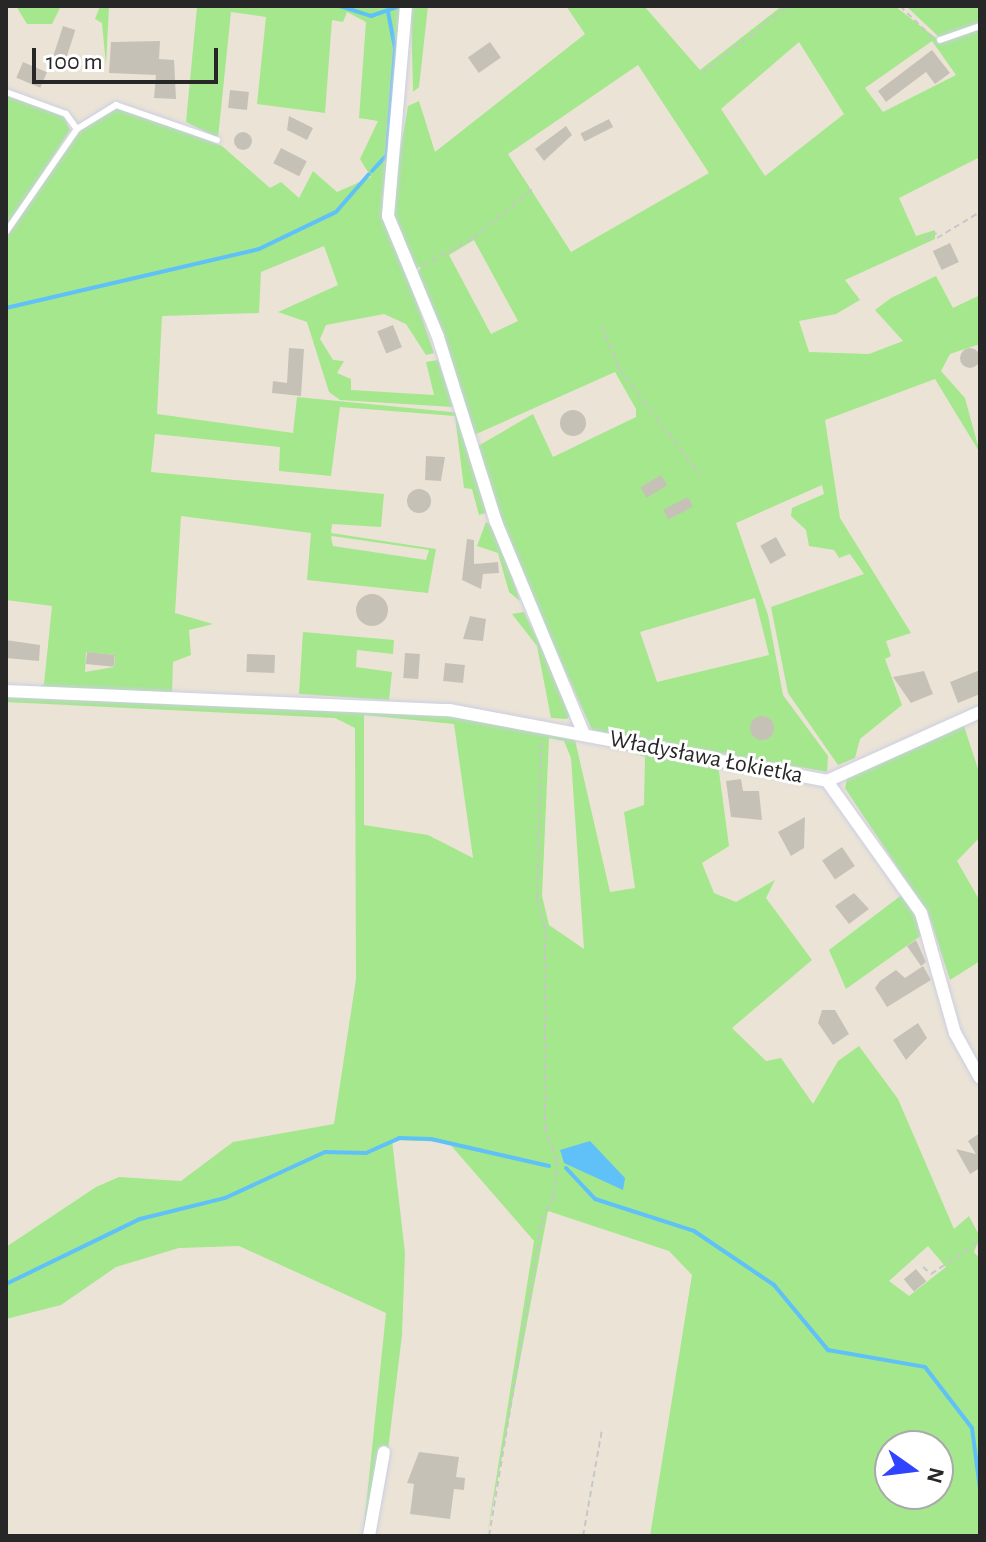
<!DOCTYPE html>
<meta charset="utf-8">
<style>
body{margin:0}
#map{position:relative;width:986px;height:1542px;overflow:hidden;background:#ebe4d6;font-family:"Alegreya Sans",sans-serif}
div>[style]{position:absolute}
[style*='--x']{left:calc(var(--x)*1px);top:calc(var(--y)*1px);width:calc(var(--w)*1px);rotate:calc(var(--a)*1deg)}
.green>*{inset:0;background:#a4e78d}
.water>*{inset:0;background:#5fc1f8}
.stream>*{height:4px;margin:-2px;padding:0 2px;transform-origin:2px;border-radius:2px;background:#5fc1f8}
.building>*{inset:0;background:#c6c1b7;transform-origin:0 0}
.round{border-radius:50%}
.path>*{height:2px;margin-top:-1px;transform-origin:0;background:repeating-linear-gradient(90deg,#c7c7c7 0 6px,transparent 0 10px)}
.roads{filter:drop-shadow(0 0 2px #cccee2) drop-shadow(0 0 2px #cccee2)}
.lane>*{height:6px;margin:-3px;padding:0 3px;transform-origin:3px;border-radius:3px;background:#fff}
.street>*{height:12px;margin:-6px;padding:0 6px;transform-origin:6px;border-radius:6px;background:#fff}
span{translate:-50% -50%;white-space:nowrap;text-align:center;line-height:1.15;-webkit-text-stroke:6px #fff;paint-order:stroke}
.street-label{font-size:24px;color:#272727}
.frame{position:absolute;inset:0;border:8px solid #272727;pointer-events:none}
.north{position:absolute;left:874px;top:1430px;width:80px;height:80px;box-sizing:border-box;background:#fff;border:2px solid #a9a9a9;border-radius:50%;rotate:104deg;font-size:22px;font-weight:700;line-height:32px;text-align:center;color:#272727}
.north::after{content:'';display:block;margin:auto;width:28px;height:36px;background:#3043ff;clip-path:polygon(50% 0,100% 100%,50% 72%,0 100%)}
.scale{position:absolute;left:32px;top:48px;width:186px;height:36px;box-sizing:border-box;border:4px solid #272727;border-top:0;padding-left:10px;font-size:24px;line-height:28px;white-space:nowrap;color:#272727;-webkit-text-stroke:6px #fff;paint-order:stroke}
</style>
<div id="map">
<div class="green">
<div style="clip-path:polygon(16px 6px,61px 6px,52px 24px,27px 24px)"></div>
<div style="clip-path:polygon(100px 6px,109px 6px,106px 65px,102px 23px,95px 19px)"></div>
<div style="clip-path:polygon(evenodd,405px 6px,382px 201px,434px 353px,426px 355px,406px 324px,384px 314px,326px 325px,320px 339px,333px 360px,344px 361px,337px 373px,351px 379px,351px 390px,434px 395px,426px 362px,438px 360px,453px 407px,340px 400px,329px 392px,307px 322px,278px 312px,338px 285px,324px 246px,261px 272px,259px 313px,162px 316px,157px 414px,293px 433px,297px 397px,461px 413px,491px 511px,479px 515px,472px 489px,464px 488px,455px 416px,340px 407px,331px 476px,279px 471px,280px 447px,155px 434px,151px 472px,384px 494px,381px 527px,332px 524px,331px 533px,436px 549px,428px 593px,307px 580px,311px 533px,181px 516px,175px 613px,213px 624px,189px 630px,191px 655px,173px 662px,172px 693px,264px 699px,35px 689px,44px 684px,52px 606px,6px 600px,6px 238px,81px 129px,120px 107px,222px 146px,270px 188px,281px 182px,299px 198px,313px 171px,337px 192px,371px 177px,360px 159px,378px 121px,359px 118px,366px 22px,347px 12px,343px 22px,332px 20px,325px 113px,257px 104px,266px 17px,231px 12px,218px 138px,186px 122px,197px 7px,405px 6px,331px 537px,332px 536px,429px 550px,426px 560px,333px 546px,331px 537px,405px 6px,86px 652px,115px 655px,114px 667px,85px 672px,86px 652px)"></div>
<div style="clip-path:polygon(411px 6px,428px 6px,419px 87px,413px 92px)"></div>
<div style="clip-path:polygon(evenodd,566px 6px,644px 6px,700px 70px,782px 6px,895px 6px,941px 42px,980px 29px,980px 157px,899px 198px,916px 236px,935px 230px,935px 239px,845px 280px,860px 300px,836px 314px,799px 321px,809px 352px,869px 354px,903px 341px,875px 310px,891px 298px,936px 276px,953px 308px,980px 295px,980px 344px,950px 354px,941px 371px,965px 398px,980px 453px,935px 379px,825px 420px,840px 518px,911px 633px,886px 641px,891px 656px,885px 659px,902px 705px,860px 739px,855px 758px,838px 765px,788px 693px,771px 607px,864px 574px,850px 554px,839px 558px,834px 550px,809px 546px,806px 530px,791px 516px,792px 508px,824px 494px,822px 485px,736px 523px,768px 615px,783px 695px,828px 756px,827px 772px,592px 730px,509px 547px,478px 446px,533px 414px,553px 457px,636px 417px,636px 409px,615px 372px,474px 435px,417px 274px,421px 267px,409px 270px,391px 204px,408px 106px,419px 101px,435px 152px,585px 34px,566px 6px,932px 41px,956px 75px,883px 112px,865px 88px,932px 41px,566px 6px,799px 42px,844px 114px,765px 176px,721px 109px,799px 42px,566px 6px,638px 65px,709px 173px,571px 252px,508px 154px,638px 65px,566px 6px,474px 240px,518px 321px,491px 334px,449px 255px,474px 240px,566px 6px,755px 598px,769px 655px,657px 682px,640px 632px,755px 598px)"></div>
<div style="clip-path:polygon(906px 6px,980px 6px,980px 24px,939px 37px)"></div>
<div style="clip-path:polygon(6px 94px,63px 115px,70px 130px,6px 230px)"></div>
<div style="clip-path:polygon(486px 522px,495px 528px,520px 601px,509px 592px,498px 553px,477px 546px)"></div>
<div style="clip-path:polygon(524px 612px,573px 712px,567px 719px,551px 718px,537px 646px,512px 614px)"></div>
<div style="clip-path:polygon(303px 632px,394px 640px,393px 654px,357px 650px,356px 667px,392px 672px,389px 700px,299px 694px)"></div>
<div style="clip-path:polygon(evenodd,6px 695px,455px 716px,575px 740px,610px 892px,635px 888px,624px 812px,644px 805px,645px 757px,604px 743px,718px 764px,729px 846px,702px 863px,714px 893px,736px 902px,775px 880px,766px 898px,812px 960px,732px 1028px,766px 1061px,781px 1058px,813px 1104px,838px 1061px,859px 1046px,898px 1099px,954px 1229px,969px 1216px,980px 1237px,974px 1252px,980px 1259px,980px 1536px,650px 1536px,692px 1275px,669px 1251px,548px 1211px,487px 1536px,534px 1241px,448px 1142px,392px 1140px,405px 1253px,402px 1335px,388px 1450px,381px 1451px,363px 1536px,386px 1313px,239px 1246px,179px 1248px,116px 1267px,61px 1305px,6px 1319px,6px 1247px,96px 1187px,119px 1177px,181px 1181px,233px 1142px,334px 1124px,356px 979px,355px 728px,335px 718px,6px 702px,6px 695px,364px 715px,454px 724px,473px 858px,428px 835px,364px 825px,364px 715px,6px 695px,549px 738px,564px 741px,571px 758px,584px 949px,549px 925px,542px 896px,549px 738px,6px 695px,928px 1246px,946px 1267px,909px 1296px,889px 1281px,928px 1246px,6px 695px,890px 1446px,938px 1446px,938px 1494px,890px 1494px,890px 1446px)"></div>
<div style="clip-path:polygon(963px 723px,980px 775px,980px 837px,957px 861px,980px 901px,980px 961px,950px 980px,929px 915px,845px 788px,848px 774px)"></div>
<div style="clip-path:polygon(903px 894px,926px 932px,846px 989px,829px 950px)"></div>
</div>
<div class="water">
<div style="clip-path:polygon(590px 1141px,625px 1178px,623px 1190px,564px 1163px,560px 1150px)"></div>
</div>
<div class="stream">
<div style="--x:35;--y:6;--w:19;--a:0"></div>
<div style="--x:340;--y:6;--w:33;--a:18"></div>
<div style="--x:371;--y:16;--w:28;--a:-19"></div>
<div style="--x:372;--y:171;--w:22;--a:-47"></div>
<div style="--x:387;--y:155;--w:107;--a:-85.7"></div>
<div style="--x:395;--y:48;--w:36;--a:-101"></div>
<div style="--x:6;--y:308;--w:260;--a:-13.1"></div>
<div style="--x:259;--y:249;--w:85;--a:-25.7"></div>
<div style="--x:336;--y:212;--w:50;--a:-49"></div>
<div style="--x:566;--y:1168;--w:42;--a:46.9"></div>
<div style="--x:595;--y:1199;--w:104;--a:17.9"></div>
<div style="--x:694;--y:1231;--w:97;--a:34"></div>
<div style="--x:774;--y:1285;--w:85;--a:50.3"></div>
<div style="--x:828;--y:1350;--w:98;--a:9.9"></div>
<div style="--x:925;--y:1367;--w:77;--a:52.4"></div>
<div style="--x:972;--y:1428;--w:62;--a:82.5"></div>
<div style="--x:6;--y:1284;--w:149;--a:-25.9"></div>
<div style="--x:140;--y:1219;--w:88;--a:-13.9"></div>
<div style="--x:225;--y:1198;--w:110;--a:-24.7"></div>
<div style="--x:325;--y:1152;--w:41;--a:1.4"></div>
<div style="--x:366;--y:1153;--w:36;--a:-24"></div>
<div style="--x:399;--y:1138;--w:32;--a:2"></div>
<div style="--x:431;--y:1139;--w:121;--a:12.9"></div>
</div>
<div class="building">
<div style="left:63px;top:26px;width:13px;height:33px;rotate:18deg"></div>
<div style="clip-path:polygon(160px 41px,159px 59px,174px 60px,176px 99px,154px 98px,156px 75px,109px 73px,111px 42px)"></div>
<div style="left:490px;top:42px;width:19px;height:27px;rotate:55deg"></div>
<div style="clip-path:polygon(932px 50px,950px 73px,935px 84px,926px 72px,886px 102px,878px 91px)"></div>
<div style="left:23px;top:62px;width:26px;height:17px;rotate:23deg"></div>
<div style="left:230px;top:90px;width:19px;height:18px;rotate:6deg"></div>
<div style="clip-path:polygon(289px 116px,313px 128px,307px 140px,287px 130px)"></div>
<div style="left:609px;top:119px;width:9px;height:32px;rotate:63deg"></div>
<div style="clip-path:polygon(566px 126px,572px 135px,544px 161px,535px 149px)"></div>
<div class="round" style="left:234px;top:132px;width:18px;height:18px"></div>
<div style="left:281px;top:148px;width:29px;height:17px;rotate:27deg"></div>
<div style="left:950px;top:243px;width:21px;height:19px;rotate:65deg"></div>
<div style="left:393px;top:325px;width:24px;height:17px;rotate:68deg"></div>
<div class="round" style="left:960px;top:348px;width:20px;height:20px"></div>
<div style="clip-path:polygon(289px 348px,304px 349px,301px 396px,272px 393px,273px 381px,287px 383px)"></div>
<div class="round" style="left:560px;top:410px;width:26px;height:26px"></div>
<div style="clip-path:polygon(426px 456px,445px 457px,441px 481px,425px 480px)"></div>
<div style="left:661px;top:475px;width:12px;height:24px;rotate:59deg"></div>
<div class="round" style="left:407px;top:489px;width:24px;height:24px"></div>
<div style="left:688px;top:497px;width:11px;height:28px;rotate:63deg"></div>
<div style="left:776px;top:537px;width:21px;height:18px;rotate:61deg"></div>
<div style="clip-path:polygon(467px 539px,474px 540px,474px 564px,498px 562px,499px 573px,483px 574px,481px 589px,462px 580px)"></div>
<div class="round" style="left:356px;top:594px;width:32px;height:32px"></div>
<div style="clip-path:polygon(470px 616px,486px 619px,483px 641px,463px 639px)"></div>
<div style="clip-path:polygon(6px 640px,40px 645px,39px 661px,6px 658px)"></div>
<div style="left:87px;top:652px;width:28px;height:12px;rotate:6deg"></div>
<div style="left:405px;top:653px;width:15px;height:25px;rotate:4deg"></div>
<div style="left:247px;top:654px;width:28px;height:18px;rotate:2deg"></div>
<div style="left:445px;top:663px;width:20px;height:18px;rotate:6deg"></div>
<div style="clip-path:polygon(980px 670px,980px 694px,958px 703px,950px 682px)"></div>
<div style="clip-path:polygon(924px 671px,933px 694px,911px 703px,893px 677px)"></div>
<div class="round" style="left:750px;top:716px;width:24px;height:24px"></div>
<div style="clip-path:polygon(741px 779px,743px 791px,759px 791px,762px 820px,731px 817px,726px 781px)"></div>
<div style="clip-path:polygon(805px 817px,804px 848px,791px 856px,778px 832px)"></div>
<div style="left:842px;top:847px;width:23px;height:24px;rotate:56deg"></div>
<div style="clip-path:polygon(854px 893px,869px 909px,849px 924px,835px 906px)"></div>
<div style="clip-path:polygon(916px 940px,926px 962px,921px 966px,907px 946px)"></div>
<div style="clip-path:polygon(923px 966px,931px 980px,887px 1007px,875px 988px,880px 981px,896px 970px,905px 978px)"></div>
<div style="clip-path:polygon(822px 1010px,835px 1010px,849px 1034px,833px 1045px,818px 1023px)"></div>
<div style="clip-path:polygon(918px 1023px,927px 1038px,906px 1060px,893px 1040px)"></div>
<div style="clip-path:polygon(980px 1133px,980px 1168px,970px 1174px,956px 1149px,976px 1154px,968px 1141px)"></div>
<div style="left:916px;top:1269px;width:16px;height:16px;rotate:50deg"></div>
<div style="clip-path:polygon(419px 1452px,459px 1457px,456px 1477px,465px 1478px,464px 1490px,454px 1489px,450px 1519px,410px 1514px,414px 1484px,407px 1483px)"></div>
</div>
<div class="path">
<div style="--x:900;--y:6;--w:45;--a:44.1"></div>
<div style="--x:702;--y:73;--w:109;--a:-37.9"></div>
<div style="--x:937;--y:238;--w:50;--a:-31.2"></div>
<div style="--x:925;--y:239;--w:13;--a:-27"></div>
<div style="--x:423;--y:266;--w:57;--a:-29.2"></div>
<div style="--x:473;--y:238;--w:77;--a:-39.2"></div>
<div style="--x:602;--y:325;--w:47;--a:68.9"></div>
<div style="--x:619;--y:369;--w:133;--a:52.6"></div>
<div style="--x:923;--y:1267;--w:11;--a:41"></div>
<div style="--x:931;--y:1274;--w:59;--a:-34"></div>
<div style="--x:489;--y:1536;--w:320;--a:-80.5"></div>
<div style="--x:542;--y:1220;--w:27;--a:-63"></div>
<div style="--x:554;--y:1196;--w:35;--a:-85"></div>
<div style="--x:557;--y:1161;--w:33;--a:-111"></div>
<div style="--x:545;--y:1130;--w:204;--a:-90"></div>
<div style="--x:545;--y:926;--w:28;--a:-107"></div>
<div style="--x:537;--y:899;--w:158;--a:-88.5"></div>
<div style="--x:583;--y:1536;--w:109;--a:-79.9"></div>
</div>
<div class="roads">
<div class="lane">
<div style="--x:940;--y:40;--w:42;--a:-19.3"></div>
<div style="--x:6;--y:92;--w:64;--a:20.1"></div>
<div style="--x:66;--y:114;--w:19;--a:54"></div>
<div style="--x:77;--y:129;--w:125;--a:124.6"></div>
<div style="--x:77;--y:129;--w:46;--a:-31.6"></div>
<div style="--x:116;--y:105;--w:107;--a:19.1"></div>
</div>
<div class="street">
<div style="--x:406;--y:6;--w:211;--a:94.9"></div>
<div style="--x:388;--y:216;--w:131;--a:67.5"></div>
<div style="--x:438;--y:337;--w:194;--a:72.6"></div>
<div style="--x:496;--y:522;--w:230;--a:67.5"></div>
<div style="--x:6;--y:691;--w:443;--a:2.5"></div>
<div style="--x:449;--y:710;--w:385;--a:10.6"></div>
<div style="--x:827;--y:781;--w:168;--a:-24.3"></div>
<div style="--x:827;--y:781;--w:162;--a:54.5"></div>
<div style="--x:921;--y:913;--w:125;--a:74.2"></div>
<div style="--x:955;--y:1033;--w:51;--a:60.9"></div>
<div style="--x:369;--y:1536;--w:85;--a:-79.9"></div>
</div>
</div>
<div class="street-label">
<span style="left:706px;top:758px;rotate:11deg">Władysława Łokietka</span>
</div>
<div class="frame"></div>
<div class="north">N</div>
<div class="scale">100 m</div>
</div>
